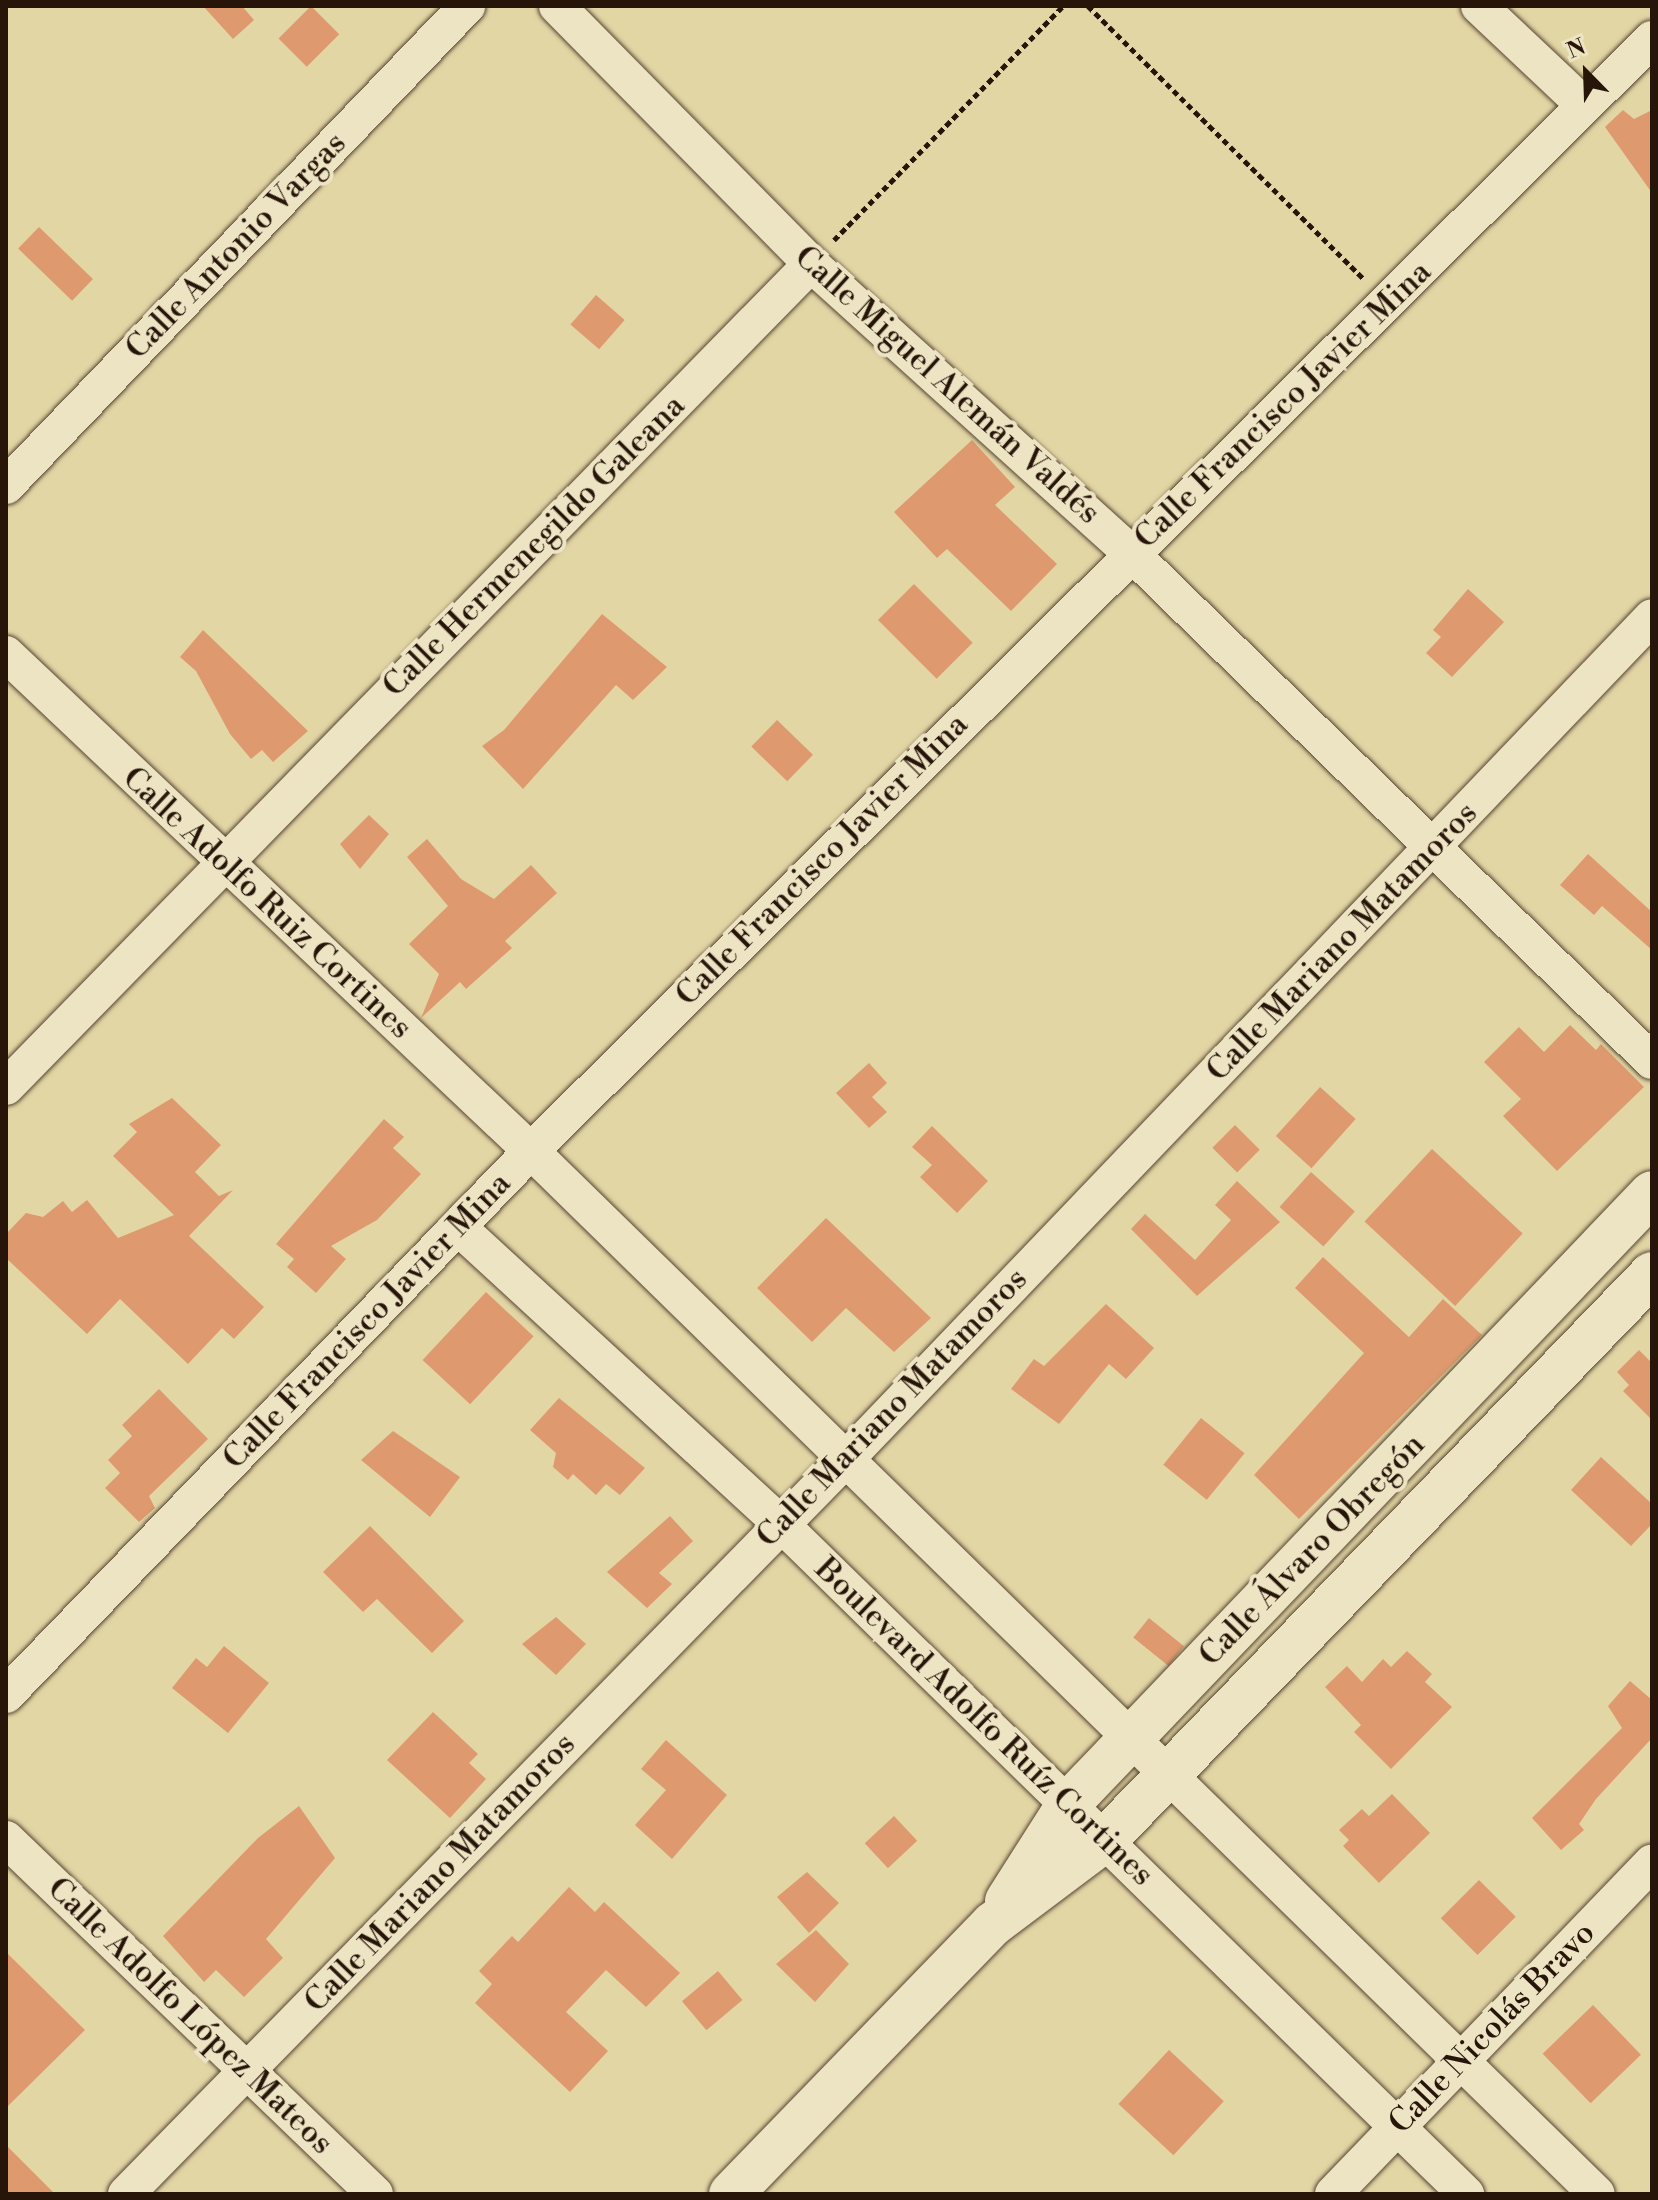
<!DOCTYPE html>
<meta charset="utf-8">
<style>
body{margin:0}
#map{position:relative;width:1658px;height:2200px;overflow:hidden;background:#e3d6a5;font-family:"Libre Bodoni",serif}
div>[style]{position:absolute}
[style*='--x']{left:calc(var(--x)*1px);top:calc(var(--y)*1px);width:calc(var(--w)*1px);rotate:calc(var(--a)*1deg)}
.building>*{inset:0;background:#de9a6e;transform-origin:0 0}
.path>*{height:5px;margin-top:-2.5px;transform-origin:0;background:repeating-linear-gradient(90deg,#27150a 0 6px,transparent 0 10px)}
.roads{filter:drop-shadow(0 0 2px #564531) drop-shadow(0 0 2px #564531)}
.minor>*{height:36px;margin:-18px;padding:0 18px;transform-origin:18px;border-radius:18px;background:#ede4c4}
.tertiary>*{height:44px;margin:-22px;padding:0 22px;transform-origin:22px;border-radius:22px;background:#ede4c4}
span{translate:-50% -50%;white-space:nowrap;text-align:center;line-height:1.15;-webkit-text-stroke:8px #ede4c4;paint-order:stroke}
.street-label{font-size:32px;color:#27150a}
.frame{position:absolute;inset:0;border:8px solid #27150a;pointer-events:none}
.north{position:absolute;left:1546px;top:32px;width:80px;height:80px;-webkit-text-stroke:6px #ede4c4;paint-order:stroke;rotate:337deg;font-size:22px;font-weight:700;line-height:32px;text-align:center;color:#27150a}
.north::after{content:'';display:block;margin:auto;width:28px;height:36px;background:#27150a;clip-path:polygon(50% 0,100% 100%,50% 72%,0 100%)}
</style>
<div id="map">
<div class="building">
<div style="clip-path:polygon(203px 6px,242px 6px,254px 20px,233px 39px)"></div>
<div style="left:311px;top:6px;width:40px;height:46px;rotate:45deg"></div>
<div style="clip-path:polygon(1623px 110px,1634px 119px,1652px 110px,1652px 193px,1605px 127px)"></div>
<div style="left:39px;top:227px;width:75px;height:30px;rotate:44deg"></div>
<div style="left:596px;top:295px;width:38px;height:39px;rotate:41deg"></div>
<div style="clip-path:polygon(972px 440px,1015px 487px,995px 505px,1057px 564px,1011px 611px,947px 549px,937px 558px,894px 512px)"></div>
<div style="left:914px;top:584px;width:83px;height:51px;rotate:45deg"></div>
<div style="clip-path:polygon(1468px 589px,1504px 622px,1452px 677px,1426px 653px,1441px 637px,1433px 630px)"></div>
<div style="clip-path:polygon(602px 614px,667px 667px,633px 700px,616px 685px,523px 789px,482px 746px,504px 730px)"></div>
<div style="clip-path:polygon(203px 630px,308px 731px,273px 762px,262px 750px,251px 759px,230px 734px,196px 671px,180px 657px)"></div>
<div style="left:777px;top:720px;width:50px;height:37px;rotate:44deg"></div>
<div style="clip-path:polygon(369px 815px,389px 834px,360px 869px,340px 844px)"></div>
<div style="clip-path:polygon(427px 839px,461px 879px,494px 899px,531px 865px,557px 893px,505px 941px,512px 948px,466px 989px,460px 982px,421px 1018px,439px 974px,409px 944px,448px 906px,407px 857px)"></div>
<div style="clip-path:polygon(1588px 854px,1652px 912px,1652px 950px,1602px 906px,1594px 915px,1560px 885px)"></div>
<div style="clip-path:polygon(1570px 1025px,1596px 1050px,1601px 1044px,1644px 1087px,1557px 1171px,1503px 1116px,1521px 1099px,1484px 1062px,1519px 1027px,1544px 1052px)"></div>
<div style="clip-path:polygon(869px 1063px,887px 1083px,872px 1097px,887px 1112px,869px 1128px,836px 1093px)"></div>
<div style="left:1320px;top:1087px;width:48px;height:66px;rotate:42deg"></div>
<div style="clip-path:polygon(172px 1098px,221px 1145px,195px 1172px,219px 1196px,233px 1190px,189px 1236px,264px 1307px,234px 1339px,222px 1328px,188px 1364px,120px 1299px,87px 1334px,6px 1258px,6px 1234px,26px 1213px,43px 1217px,63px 1201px,72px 1212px,87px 1200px,118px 1238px,174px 1215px,113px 1156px,137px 1132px,129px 1124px)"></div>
<div style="clip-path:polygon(384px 1119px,404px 1137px,393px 1148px,421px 1174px,377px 1220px,331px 1246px,346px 1259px,316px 1293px,287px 1267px,294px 1259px,276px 1244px)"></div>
<div style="left:1235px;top:1125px;width:35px;height:32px;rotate:45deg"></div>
<div style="clip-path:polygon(932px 1126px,988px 1181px,957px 1213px,920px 1177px,932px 1165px,912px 1147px)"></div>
<div style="left:1432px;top:1149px;width:124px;height:99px;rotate:43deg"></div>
<div style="left:1311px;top:1172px;width:59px;height:47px;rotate:42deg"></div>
<div style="clip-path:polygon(1237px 1181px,1280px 1222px,1197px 1296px,1131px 1229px,1145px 1214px,1195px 1260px,1231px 1220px,1215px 1205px)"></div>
<div style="clip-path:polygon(826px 1218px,931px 1318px,894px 1352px,846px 1308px,812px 1342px,757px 1288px)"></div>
<div style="clip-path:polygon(1323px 1257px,1409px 1337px,1443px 1299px,1482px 1335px,1299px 1519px,1254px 1475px,1364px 1353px,1295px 1288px)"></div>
<div style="left:486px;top:1292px;width:65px;height:93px;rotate:43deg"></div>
<div style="clip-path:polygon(1106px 1304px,1154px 1348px,1126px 1379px,1109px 1364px,1059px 1424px,1011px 1389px,1034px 1359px,1044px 1366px)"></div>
<div style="clip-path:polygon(1639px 1350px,1652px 1363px,1652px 1420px,1623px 1391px,1629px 1385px,1617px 1372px)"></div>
<div style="clip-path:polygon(159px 1389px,208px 1439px,149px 1496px,155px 1508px,139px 1522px,105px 1488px,120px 1473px,108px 1460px,132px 1436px,122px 1425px)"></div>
<div style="clip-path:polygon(559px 1398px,645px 1468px,620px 1495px,606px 1484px,596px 1495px,573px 1474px,568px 1480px,553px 1467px,556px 1453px,530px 1430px)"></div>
<div style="left:1201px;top:1418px;width:56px;height:60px;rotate:39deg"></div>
<div style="clip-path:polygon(393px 1431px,460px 1477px,430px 1517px,361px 1460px)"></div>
<div style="clip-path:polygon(1601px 1457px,1652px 1504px,1652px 1524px,1631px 1546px,1571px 1490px)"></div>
<div style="clip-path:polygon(670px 1516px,693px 1541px,659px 1573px,672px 1584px,647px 1608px,607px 1572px)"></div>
<div style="clip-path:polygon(370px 1526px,464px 1621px,432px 1653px,377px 1599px,363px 1612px,323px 1572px)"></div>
<div style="clip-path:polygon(556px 1617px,586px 1644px,556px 1675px,522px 1644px)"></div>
<div style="left:1149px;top:1618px;width:45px;height:25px;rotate:39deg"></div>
<div style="clip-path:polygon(224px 1646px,269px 1683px,228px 1733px,172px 1688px,196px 1658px,207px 1667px)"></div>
<div style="clip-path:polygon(1407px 1651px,1432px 1674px,1425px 1682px,1452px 1707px,1391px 1769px,1354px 1732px,1361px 1725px,1325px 1687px,1347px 1666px,1362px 1682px,1383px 1659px,1391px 1667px)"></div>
<div style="clip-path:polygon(1630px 1681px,1652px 1700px,1652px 1738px,1596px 1799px,1579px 1824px,1584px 1830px,1561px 1850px,1532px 1818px,1622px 1728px,1608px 1706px)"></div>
<div style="clip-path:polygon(433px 1712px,478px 1754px,469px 1763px,486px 1779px,450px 1818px,387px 1760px)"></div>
<div style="clip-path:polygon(666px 1740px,727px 1795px,672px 1859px,635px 1825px,666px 1790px,641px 1769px)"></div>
<div style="clip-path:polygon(1392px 1794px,1430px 1833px,1379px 1883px,1343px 1846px,1349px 1840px,1339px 1830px,1362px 1809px,1369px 1816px)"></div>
<div style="clip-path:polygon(299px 1806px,335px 1858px,266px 1939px,283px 1958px,244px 1997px,216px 1970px,204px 1982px,163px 1936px,258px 1838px)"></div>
<div style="left:894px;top:1816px;width:34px;height:40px;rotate:47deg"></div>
<div style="clip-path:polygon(807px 1872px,839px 1903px,809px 1933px,777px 1897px)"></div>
<div style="left:1479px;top:1880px;width:52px;height:54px;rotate:45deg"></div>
<div style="clip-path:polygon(569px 1887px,595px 1912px,604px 1902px,680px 1973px,646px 2007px,606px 1970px,566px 2012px,608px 2051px,570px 2092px,475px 2003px,492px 1984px,479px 1971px,512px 1936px,518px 1942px)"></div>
<div style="clip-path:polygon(816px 1930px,849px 1964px,815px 2002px,776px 1964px)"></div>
<div style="clip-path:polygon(6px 1952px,85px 2030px,6px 2108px)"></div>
<div style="left:718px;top:1971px;width:38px;height:47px;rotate:50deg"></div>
<div style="left:1593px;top:2005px;width:69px;height:70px;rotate:46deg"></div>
<div style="left:1169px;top:2050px;width:75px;height:74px;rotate:43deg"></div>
<div style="clip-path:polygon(6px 2145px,55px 2194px,6px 2194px)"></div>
</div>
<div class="path">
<div style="--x:1088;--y:6;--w:387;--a:44.7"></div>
<div style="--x:834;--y:240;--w:327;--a:-45.6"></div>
</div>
<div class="roads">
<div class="minor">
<div style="--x:557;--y:6;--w:362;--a:45.4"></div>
<div style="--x:811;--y:264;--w:430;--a:42.1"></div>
<div style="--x:1130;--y:552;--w:729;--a:44.28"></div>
<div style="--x:1479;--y:6;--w:144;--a:43.3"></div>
<div style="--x:6;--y:486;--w:666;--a:-46.16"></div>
<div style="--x:6;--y:654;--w:723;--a:43.43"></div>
<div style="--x:531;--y:1151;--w:1491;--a:44.38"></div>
<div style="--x:6;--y:1087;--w:1151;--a:-45.63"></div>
<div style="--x:458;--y:1227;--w:437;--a:42.6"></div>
<div style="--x:780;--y:1523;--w:960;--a:44.37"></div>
<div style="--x:6;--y:1695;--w:756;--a:-46.02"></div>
<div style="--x:531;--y:1151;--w:1579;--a:-44.77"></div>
<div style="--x:6;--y:1839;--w:512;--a:43.89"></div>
<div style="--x:126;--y:2194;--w:1030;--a:-45.59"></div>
<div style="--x:847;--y:1458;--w:1164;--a:-46.25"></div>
<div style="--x:1333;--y:2194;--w:460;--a:-46.1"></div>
</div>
<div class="tertiary">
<div style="--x:1007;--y:1901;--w:117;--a:-57.5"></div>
<div style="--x:1070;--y:1802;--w:842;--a:-46.3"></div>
<div style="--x:731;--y:2194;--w:376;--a:-45.9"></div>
<div style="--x:993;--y:1924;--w:140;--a:-36.9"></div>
<div style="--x:1105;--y:1840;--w:787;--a:-45.98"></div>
</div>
</div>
<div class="street-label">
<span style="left:236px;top:246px;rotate:-46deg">Calle Antonio Vargas</span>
<span style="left:947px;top:385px;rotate:42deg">Calle Miguel Alemán Valdés</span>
<span style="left:1283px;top:405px;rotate:-44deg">Calle Francisco Javier Mina</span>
<span style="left:534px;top:546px;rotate:-45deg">Calle Hermenegildo Galeana</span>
<span style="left:822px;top:860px;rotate:-45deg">Calle Francisco Javier Mina</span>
<span style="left:267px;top:903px;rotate:43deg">Calle Adolfo Ruiz Cortines</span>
<span style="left:1342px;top:942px;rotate:-46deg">Calle Mariano Matamoros</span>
<span style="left:367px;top:1321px;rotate:-46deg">Calle Francisco Javier Mina</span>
<span style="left:892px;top:1408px;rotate:-46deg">Calle Mariano Matamoros</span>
<span style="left:1312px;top:1550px;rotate:-46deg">Calle Álvaro Obregón</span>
<span style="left:984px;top:1722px;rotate:44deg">Boulevard Adolfo Ruíz Cortines</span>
<span style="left:440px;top:1873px;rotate:-46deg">Calle Mariano Matamoros</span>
<span style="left:190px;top:2016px;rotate:44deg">Calle Adolfo López Mateos</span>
<span style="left:1492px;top:2028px;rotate:-46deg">Calle Nicolás Bravo</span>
</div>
<div class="frame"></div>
<div class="north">N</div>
</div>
